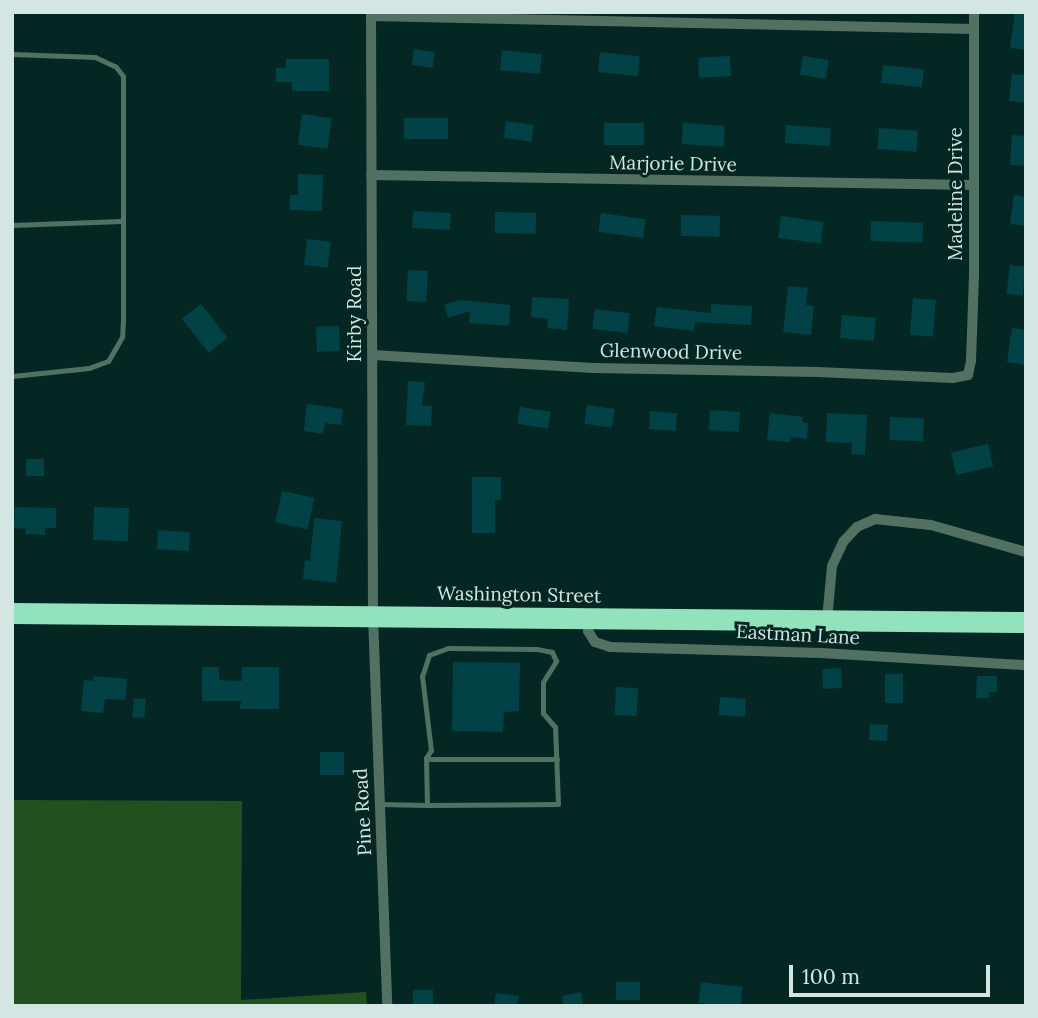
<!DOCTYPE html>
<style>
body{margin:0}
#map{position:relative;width:1038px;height:1018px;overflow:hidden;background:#052723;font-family:Lora,serif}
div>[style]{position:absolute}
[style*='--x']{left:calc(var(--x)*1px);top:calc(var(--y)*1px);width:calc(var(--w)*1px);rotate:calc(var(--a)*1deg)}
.forest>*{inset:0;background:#21511e}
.building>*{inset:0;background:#024247;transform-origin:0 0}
.lane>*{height:5px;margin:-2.5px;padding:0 2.5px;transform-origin:2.5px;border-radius:2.5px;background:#527162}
.street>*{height:10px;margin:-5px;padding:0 5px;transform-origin:5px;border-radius:5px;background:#527162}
.highway>*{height:21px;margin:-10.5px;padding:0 10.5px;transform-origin:10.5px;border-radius:10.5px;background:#92e3bd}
span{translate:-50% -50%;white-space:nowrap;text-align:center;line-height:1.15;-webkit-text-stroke:6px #052723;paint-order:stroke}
.street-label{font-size:19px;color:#d4e6e3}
.frame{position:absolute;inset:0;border:14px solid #d4e6e3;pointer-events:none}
.scale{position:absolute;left:789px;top:965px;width:201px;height:32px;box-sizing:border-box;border:4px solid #d4e6e3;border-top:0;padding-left:9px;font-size:21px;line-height:24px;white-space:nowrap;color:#d4e6e3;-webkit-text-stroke:5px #052723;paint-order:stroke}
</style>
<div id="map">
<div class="forest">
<div style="clip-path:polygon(12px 800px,242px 801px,241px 1000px,366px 992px,367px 1006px,12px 1006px)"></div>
</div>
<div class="building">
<div style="clip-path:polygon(1015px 12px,1026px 14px,1026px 50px,1010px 48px)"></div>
<div style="left:414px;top:49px;width:21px;height:16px;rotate:8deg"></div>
<div style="left:502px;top:50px;width:40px;height:20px;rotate:6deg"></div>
<div style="left:600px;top:52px;width:40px;height:20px;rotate:6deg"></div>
<div style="left:730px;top:56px;width:20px;height:32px;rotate:87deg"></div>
<div style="left:803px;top:56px;width:26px;height:19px;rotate:9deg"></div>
<div style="clip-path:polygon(286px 59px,329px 59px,329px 91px,292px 91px,292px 82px,276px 82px,276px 68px,286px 68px)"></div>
<div style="left:883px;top:65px;width:41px;height:18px;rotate:6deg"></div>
<div style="clip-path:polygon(1012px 74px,1026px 75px,1026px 103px,1009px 101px)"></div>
<div style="left:302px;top:114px;width:30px;height:31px;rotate:8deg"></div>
<div style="left:404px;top:118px;width:44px;height:21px"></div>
<div style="left:506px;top:121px;width:28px;height:17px;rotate:8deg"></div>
<div style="left:604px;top:123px;width:40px;height:22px"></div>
<div style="left:683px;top:123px;width:42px;height:21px;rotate:4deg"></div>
<div style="left:786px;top:125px;width:45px;height:18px;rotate:4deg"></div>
<div style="left:879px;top:128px;width:39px;height:21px;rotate:4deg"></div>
<div style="left:1012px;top:135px;width:14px;height:30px;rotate:4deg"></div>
<div style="clip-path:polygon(298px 174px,323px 175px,322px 211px,290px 210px,290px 195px,298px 195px)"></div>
<div style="clip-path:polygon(1014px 195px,1026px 197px,1026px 226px,1010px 224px)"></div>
<div style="left:413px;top:211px;width:38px;height:17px;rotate:3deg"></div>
<div style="left:495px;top:212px;width:41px;height:21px;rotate:1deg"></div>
<div style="left:601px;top:213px;width:45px;height:19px;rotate:8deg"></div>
<div style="left:681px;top:215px;width:39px;height:21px;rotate:1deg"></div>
<div style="left:781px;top:216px;width:43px;height:22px;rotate:8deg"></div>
<div style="left:871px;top:221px;width:52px;height:20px;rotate:2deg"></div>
<div style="left:307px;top:239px;width:24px;height:26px;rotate:7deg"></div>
<div style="left:1010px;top:265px;width:16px;height:29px;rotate:7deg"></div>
<div style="left:408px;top:270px;width:20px;height:31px;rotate:3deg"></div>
<div style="clip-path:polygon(788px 286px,808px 288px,806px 305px,814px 306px,811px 335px,783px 332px)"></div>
<div style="clip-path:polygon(532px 297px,569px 299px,567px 330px,547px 328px,548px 319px,531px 317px)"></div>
<div style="left:913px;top:298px;width:23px;height:37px;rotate:5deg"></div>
<div style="clip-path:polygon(460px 300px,510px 305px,509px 326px,469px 323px,470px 311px,448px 318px,444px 305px)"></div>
<div style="left:201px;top:304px;width:43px;height:24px;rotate:52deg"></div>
<div style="clip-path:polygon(711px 304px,752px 306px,751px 325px,695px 322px,694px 331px,654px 326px,657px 307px,711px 313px)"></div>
<div style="left:595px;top:309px;width:35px;height:20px;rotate:7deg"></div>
<div style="left:842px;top:315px;width:34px;height:23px;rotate:5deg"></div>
<div style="left:339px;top:326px;width:25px;height:23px;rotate:88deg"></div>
<div style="clip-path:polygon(1012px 328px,1026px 330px,1024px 365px,1007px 362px)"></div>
<div style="clip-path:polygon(408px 381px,425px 382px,422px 406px,432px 406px,431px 426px,406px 425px)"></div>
<div style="clip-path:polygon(307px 404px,343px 409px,341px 425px,325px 423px,323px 434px,304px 431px)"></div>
<div style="left:587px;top:405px;width:28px;height:19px;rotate:8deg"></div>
<div style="left:520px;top:407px;width:31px;height:17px;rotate:9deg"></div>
<div style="left:710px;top:410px;width:30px;height:20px;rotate:4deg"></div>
<div style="left:650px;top:411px;width:27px;height:18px;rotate:4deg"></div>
<div style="clip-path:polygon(770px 413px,803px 417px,802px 422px,808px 423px,807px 439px,791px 437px,790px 442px,767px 440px)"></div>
<div style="clip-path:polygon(827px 413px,867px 415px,865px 455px,851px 454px,852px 443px,826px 442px)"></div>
<div style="left:890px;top:417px;width:34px;height:23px;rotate:2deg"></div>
<div style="left:988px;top:444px;width:23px;height:38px;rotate:77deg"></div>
<div style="left:26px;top:459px;width:18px;height:17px"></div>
<div style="clip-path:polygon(472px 477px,501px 477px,501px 500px,495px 500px,495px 533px,472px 533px)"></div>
<div style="left:282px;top:491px;width:33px;height:32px;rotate:12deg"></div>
<div style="clip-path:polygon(15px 507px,56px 508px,56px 528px,45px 528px,45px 535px,25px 534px,26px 529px,14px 528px)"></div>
<div style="left:94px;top:507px;width:35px;height:33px;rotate:2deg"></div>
<div style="clip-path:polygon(314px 518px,342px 521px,336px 583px,303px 579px,305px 560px,310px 561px)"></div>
<div style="left:158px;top:530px;width:32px;height:19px;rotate:4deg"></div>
<div style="clip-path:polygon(453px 662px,520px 663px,519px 711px,504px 712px,503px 732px,452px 731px)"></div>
<div style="clip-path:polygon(202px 667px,219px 667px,219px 680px,242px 681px,242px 667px,279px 667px,279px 709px,240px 709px,241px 701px,202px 701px)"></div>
<div style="left:841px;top:668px;width:20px;height:19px;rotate:87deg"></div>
<div style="left:885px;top:674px;width:18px;height:29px"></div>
<div style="clip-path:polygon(94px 676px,127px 679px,125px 700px,105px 699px,103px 713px,81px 711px,84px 680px,93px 681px)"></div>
<div style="clip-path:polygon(977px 676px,997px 676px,997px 692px,989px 692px,989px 698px,976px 698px)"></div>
<div style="left:616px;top:687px;width:22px;height:28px;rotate:3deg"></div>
<div style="left:720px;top:697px;width:26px;height:18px;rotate:4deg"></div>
<div style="left:134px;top:698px;width:12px;height:19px;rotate:5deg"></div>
<div style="left:870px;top:724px;width:18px;height:16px;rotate:3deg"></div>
<div style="left:320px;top:752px;width:24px;height:23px"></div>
<div style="left:616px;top:982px;width:24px;height:18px"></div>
<div style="left:701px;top:982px;width:42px;height:21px;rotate:7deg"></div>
<div style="left:413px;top:990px;width:20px;height:16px"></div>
<div style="clip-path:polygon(581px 992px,583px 1006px,564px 1006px,562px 996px)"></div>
<div style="clip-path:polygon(496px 993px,519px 996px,517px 1006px,494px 1006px)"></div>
</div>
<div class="lane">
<div style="--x:12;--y:54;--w:83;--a:2.1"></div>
<div style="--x:95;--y:57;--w:23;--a:25"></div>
<div style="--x:116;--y:67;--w:11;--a:52"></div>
<div style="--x:123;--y:76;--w:244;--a:90"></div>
<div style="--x:123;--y:320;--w:17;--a:93"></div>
<div style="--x:122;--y:337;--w:28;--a:120"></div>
<div style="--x:108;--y:361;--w:20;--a:160"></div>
<div style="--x:89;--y:368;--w:77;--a:174.1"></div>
<div style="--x:12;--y:225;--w:110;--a:-2.1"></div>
<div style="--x:426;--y:759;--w:131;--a:0"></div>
<div style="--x:381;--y:804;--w:46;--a:1.2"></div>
<div style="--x:427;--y:805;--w:131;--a:-0.4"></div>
<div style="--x:558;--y:804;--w:77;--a:-92.2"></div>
<div style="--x:555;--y:727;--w:18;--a:-131"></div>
<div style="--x:543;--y:713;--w:31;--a:-90"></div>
<div style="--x:543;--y:682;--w:25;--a:-58"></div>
<div style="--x:556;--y:661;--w:10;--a:-114"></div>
<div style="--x:552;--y:652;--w:15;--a:-169"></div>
<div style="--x:537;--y:649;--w:89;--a:-179.4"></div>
<div style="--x:448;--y:648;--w:20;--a:160"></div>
<div style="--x:429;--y:655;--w:22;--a:108"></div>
<div style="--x:422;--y:676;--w:75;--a:83.1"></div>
<div style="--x:431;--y:750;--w:9;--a:122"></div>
<div style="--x:426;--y:758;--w:47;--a:88.8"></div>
</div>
<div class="street">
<div style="--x:371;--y:12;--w:604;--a:89.81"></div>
<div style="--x:373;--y:616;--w:390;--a:87.9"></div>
<div style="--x:371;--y:16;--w:603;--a:1.24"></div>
<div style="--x:371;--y:175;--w:602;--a:0.95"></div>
<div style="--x:373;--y:355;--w:221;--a:3.4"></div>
<div style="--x:594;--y:368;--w:224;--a:1"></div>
<div style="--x:818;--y:372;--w:135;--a:2.5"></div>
<div style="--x:953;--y:378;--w:15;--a:-11"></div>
<div style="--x:968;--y:375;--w:14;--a:-78"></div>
<div style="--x:971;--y:361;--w:88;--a:-88"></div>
<div style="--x:974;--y:273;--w:261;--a:-90"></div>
<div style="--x:588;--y:618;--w:13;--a:90"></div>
<div style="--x:588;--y:631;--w:13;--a:58"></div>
<div style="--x:595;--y:642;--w:16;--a:18"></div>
<div style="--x:610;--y:647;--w:211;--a:1.6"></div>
<div style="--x:821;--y:653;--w:205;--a:3.4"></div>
<div style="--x:827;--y:620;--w:54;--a:-84.7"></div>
<div style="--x:832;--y:566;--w:26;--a:-65"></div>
<div style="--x:843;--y:542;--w:21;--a:-47"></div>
<div style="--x:857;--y:527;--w:20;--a:-24"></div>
<div style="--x:875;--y:519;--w:56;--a:6.1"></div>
<div style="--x:931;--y:525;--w:99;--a:15.9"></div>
</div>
<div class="highway">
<div style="--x:12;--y:613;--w:1014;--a:0.51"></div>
</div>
<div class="street-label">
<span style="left:673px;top:164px;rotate:1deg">Marjorie Drive</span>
<span style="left:956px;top:194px;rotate:-90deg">Madeline Drive</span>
<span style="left:355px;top:314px;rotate:-90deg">Kirby Road</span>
<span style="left:671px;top:352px;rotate:1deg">Glenwood Drive</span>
<span style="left:519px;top:595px;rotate:1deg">Washington Street</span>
<span style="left:798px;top:635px;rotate:3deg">Eastman Lane</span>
<span style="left:363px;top:812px;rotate:-93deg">Pine Road</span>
</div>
<div class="frame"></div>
<div class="scale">100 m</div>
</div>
